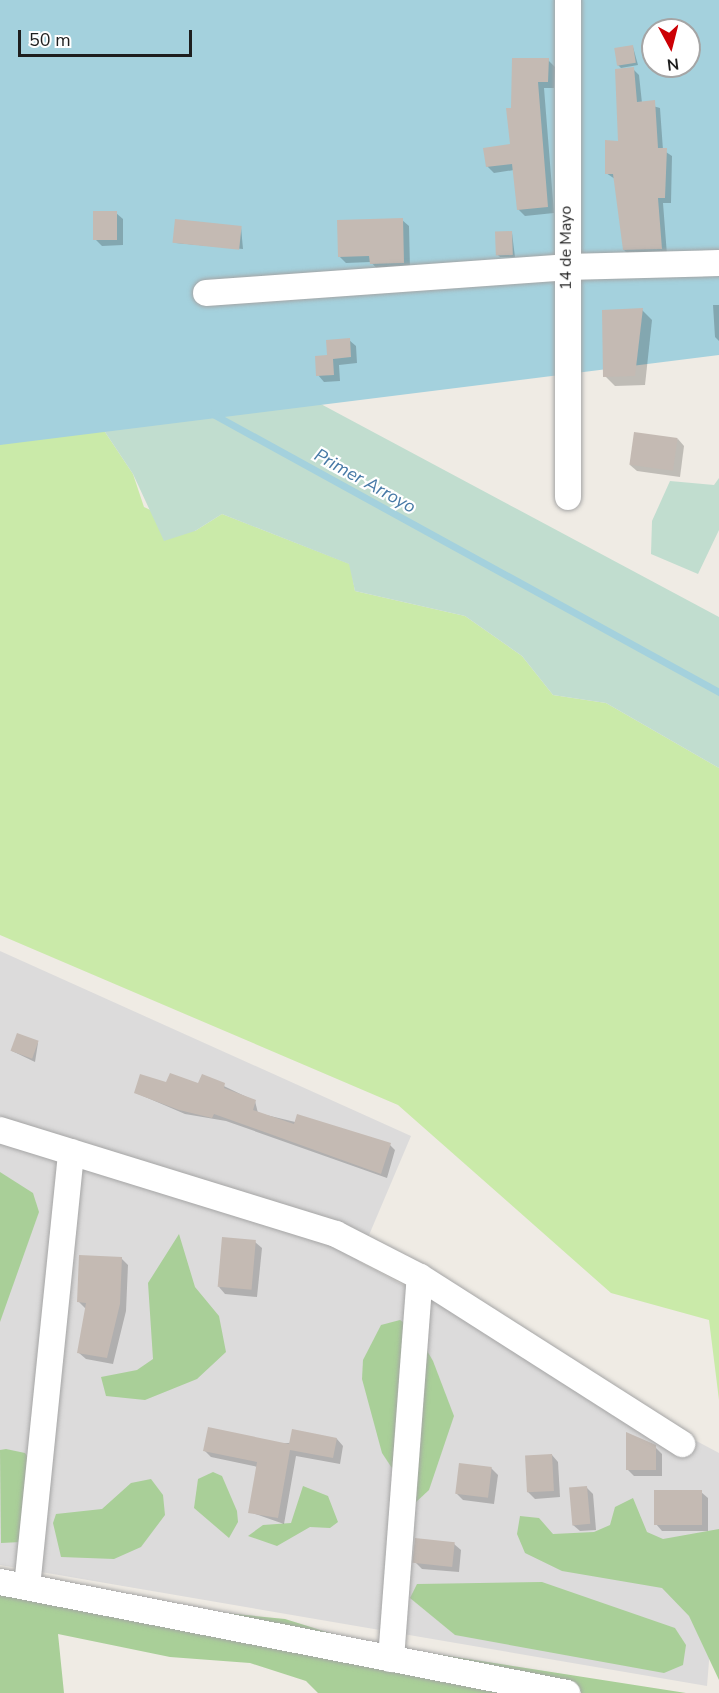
<!DOCTYPE html>
<style>
body{margin:0}
#map{position:relative;width:719px;height:1693px;overflow:hidden;background:#efebe4;font-family:"Nunito Sans",sans-serif}
div>[style]{position:absolute}
[style*='--x']{left:calc(var(--x)*1px);top:calc(var(--y)*1px);width:calc(var(--w)*1px);rotate:calc(var(--a)*1deg)}
.residential>*{inset:0;background:#dcdbdb}
.grass>*{inset:0;background:#caeaa9}
.forest>*{inset:0;background:#a9cf98}
.wetland>*{inset:0;background:#c1ddcf}
.water>*{inset:0;background:#a4d1dd}
.shadow>*{inset:0;background:#0003}
.stream>*{height:7px;margin:-3.5px;padding:0 3.5px;transform-origin:3.5px;border-radius:3.5px;background:#a4d1dd}
.building>*{inset:0;background:#c4bab3;transform-origin:0 0}
.roads{filter:drop-shadow(0 0 2px #a5a5a5) drop-shadow(0 0 2px #a5a5a5)}
.street>*{height:26px;margin:-13px;padding:0 13px;transform-origin:13px;border-radius:13px;background:#fff}
span{translate:-50% -50%;white-space:nowrap;text-align:center;line-height:1.15;-webkit-text-stroke:4.5px #fff;paint-order:stroke}
.street-label{font-size:16px;color:#1e1e1e}
.water-label{font-size:18px;color:#4779a6;font-style:italic}
.north{position:absolute;left:641px;top:18px;width:60px;height:60px;box-sizing:border-box;background:#fff;border:2px solid #a5a5a5;border-radius:50%;rotate:173deg;font-size:16px;font-weight:700;line-height:24px;text-align:center;color:#1e1e1e}
.north::after{content:'';display:block;margin:auto;width:21px;height:27px;background:#cc0005;clip-path:polygon(50% 0,100% 100%,50% 72%,0 100%)}
.scale{position:absolute;left:18px;top:30px;width:174px;height:27px;box-sizing:border-box;border:3px solid #1e1e1e;border-top:0;padding-left:8px;font-size:18px;line-height:21px;white-space:nowrap;color:#1e1e1e;-webkit-text-stroke:4px #fff;paint-order:stroke}
</style>
<div id="map">
<div class="residential">
<div style="clip-path:polygon(0 951px,411px 1136px,358px 1261px,719px 1453px,719px 1537px,707px 1686px,0 1565px)"></div>
</div>
<div class="grass">
<div style="clip-path:polygon(0 345px,75px 387px,133px 474px,144px 507px,195px 531px,222px 514px,350px 564px,355px 591px,465px 616px,522px 656px,553px 695px,606px 703px,719px 768px,719px 1400px,709px 1320px,611px 1293px,398px 1105px,0 935px)"></div>
</div>
<div class="forest">
<div style="clip-path:polygon(0 1172px,33px 1193px,39px 1212px,0 1322px)"></div>
<div style="clip-path:polygon(179px 1234px,195px 1287px,219px 1316px,226px 1352px,197px 1379px,145px 1400px,106px 1396px,101px 1377px,137px 1370px,153px 1359px,148px 1283px)"></div>
<div style="clip-path:polygon(400px 1320px,415px 1330px,433px 1361px,454px 1416px,429px 1490px,415px 1503px,382px 1453px,362px 1379px,363px 1360px,381px 1325px)"></div>
<div style="clip-path:polygon(6px 1449px,25px 1453px,36px 1469px,21px 1542px,1px 1543px,0 1450px)"></div>
<div style="clip-path:polygon(213px 1472px,222px 1476px,237px 1511px,238px 1522px,229px 1538px,194px 1508px,198px 1479px)"></div>
<div style="clip-path:polygon(151px 1479px,163px 1495px,165px 1515px,141px 1547px,114px 1559px,61px 1557px,53px 1523px,56px 1514px,102px 1509px,131px 1483px)"></div>
<div style="clip-path:polygon(303px 1486px,328px 1496px,338px 1522px,330px 1528px,310px 1527px,277px 1546px,248px 1536px,263px 1525px,291px 1523px)"></div>
<div style="clip-path:polygon(633px 1498px,647px 1532px,663px 1539px,719px 1529px,719px 1680px,689px 1616px,662px 1588px,562px 1571px,525px 1553px,517px 1534px,520px 1516px,539px 1518px,553px 1534px,594px 1532px,610px 1525px,615px 1507px)"></div>
<div style="clip-path:polygon(0 1575px,144px 1605px,285px 1619px,359px 1642px,686px 1693px,318px 1693px,306px 1681px,250px 1663px,170px 1657px,58px 1634px,64px 1693px,0 1693px)"></div>
<div style="clip-path:polygon(542px 1582px,675px 1628px,686px 1645px,683px 1665px,664px 1673px,455px 1635px,410px 1598px,417px 1584px)"></div>
</div>
<div class="wetland">
<div style="clip-path:polygon(261px 372px,719px 617px,719px 768px,606px 703px,553px 695px,522px 656px,465px 616px,355px 591px,349px 564px,222px 514px,195px 531px,164px 541px,133px 474px,75px 387px)"></div>
<div style="clip-path:polygon(719px 478px,719px 530px,698px 574px,651px 554px,652px 521px,670px 481px,714px 485px)"></div>
</div>
<div class="water">
<div style="clip-path:polygon(evenodd,0 0,719px 0,719px 355px,0 445px,0 0,653px 30px,689px 30px,689px 66px,653px 66px,653px 30px)"></div>
</div>
<div class="shadow">
<div style="clip-path:polygon(633px 47px,638px 65px,621px 68px,618px 65px)"></div>
<div style="clip-path:polygon(548px 60px,555px 67px,554px 88px,544px 88px,554px 213px,525px 216px,518px 209px,514px 170px,494px 173px,487px 166px,512px 146px,512px 109px)"></div>
<div style="clip-path:polygon(633px 69px,639px 75px,642px 103px,660px 108px,663px 150px,672px 156px,671px 203px,663px 203px,667px 255px,630px 256px,624px 250px,615px 179px,606px 173px,620px 142px)"></div>
<div style="clip-path:polygon(116px 213px,123px 219px,123px 245px,102px 246px,95px 239px)"></div>
<div style="clip-path:polygon(402px 220px,409px 226px,410px 269px,378px 270px,371px 262px,346px 263px,339px 256px)"></div>
<div style="clip-path:polygon(241px 227px,243px 249px,176px 243px)"></div>
<div style="clip-path:polygon(512px 233px,515px 257px,500px 257px,497px 254px)"></div>
<div style="clip-path:polygon(713px 305px,719px 305px,719px 341px,715px 337px)"></div>
<div style="clip-path:polygon(642px 310px,652px 320px,645px 385px,615px 386px,605px 376px)"></div>
<div style="clip-path:polygon(349px 340px,356px 346px,357px 363px,339px 365px,340px 381px,324px 382px,318px 375px)"></div>
<div style="clip-path:polygon(678px 439px,684px 446px,680px 477px,637px 471px,630px 465px)"></div>
<div style="clip-path:polygon(38px 1043px,35px 1062px,12px 1051px)"></div>
<div style="clip-path:polygon(203px 1076px,255px 1101px,258px 1113px,390px 1145px,395px 1150px,387px 1178px,226px 1121px,185px 1114px,136px 1093px,199px 1085px)"></div>
<div style="clip-path:polygon(255px 1242px,262px 1248px,257px 1297px,225px 1294px,219px 1287px)"></div>
<div style="clip-path:polygon(121px 1258px,128px 1265px,126px 1311px,113px 1364px,86px 1359px,79px 1353px,86px 1309px,79px 1302px)"></div>
<div style="clip-path:polygon(337px 1439px,343px 1446px,340px 1464px,296px 1456px,284px 1524px,250px 1512px,258px 1467px,211px 1457px,204px 1450px)"></div>
<div style="clip-path:polygon(655px 1447px,662px 1454px,662px 1476px,634px 1476px,627px 1469px)"></div>
<div style="clip-path:polygon(552px 1455px,558px 1462px,560px 1497px,535px 1499px,528px 1492px)"></div>
<div style="clip-path:polygon(491px 1468px,498px 1475px,494px 1504px,463px 1500px,456px 1493px)"></div>
<div style="clip-path:polygon(586px 1487px,593px 1494px,596px 1530px,580px 1531px,573px 1525px)"></div>
<div style="clip-path:polygon(701px 1492px,708px 1498px,708px 1531px,662px 1531px,656px 1524px)"></div>
<div style="clip-path:polygon(454px 1544px,461px 1550px,459px 1572px,422px 1569px,415px 1562px)"></div>
</div>
<div class="stream">
<div style="--x:211;--y:413;--w:580;--a:28.78"></div>
</div>
<div class="building">
<div style="left:633px;top:45px;width:18px;height:19px;rotate:81deg"></div>
<div style="clip-path:polygon(512px 58px,549px 58px,548px 82px,538px 82px,548px 207px,517px 210px,512px 164px,486px 167px,483px 148px,510px 144px,506px 108px,511px 108px)"></div>
<div style="clip-path:polygon(634px 67px,637px 102px,655px 100px,658px 148px,667px 148px,665px 198px,658px 198px,662px 249px,623px 250px,613px 174px,605px 174px,605px 140px,618px 141px,615px 69px)"></div>
<div style="left:93px;top:211px;width:24px;height:29px"></div>
<div style="clip-path:polygon(403px 218px,404px 263px,370px 264px,369px 256px,338px 257px,337px 220px)"></div>
<div style="left:175px;top:219px;width:67px;height:24px;rotate:6deg"></div>
<div style="left:512px;top:231px;width:24px;height:17px;rotate:88deg"></div>
<div style="clip-path:polygon(643px 308px,635px 376px,603px 377px,602px 310px)"></div>
<div style="clip-path:polygon(350px 338px,351px 357px,333px 359px,334px 375px,316px 376px,315px 356px,327px 355px,326px 340px)"></div>
<div style="left:634px;top:432px;width:44px;height:33px;rotate:8deg"></div>
<div style="left:17px;top:1033px;width:23px;height:19px;rotate:20deg"></div>
<div style="clip-path:polygon(170px 1073px,198px 1083px,202px 1074px,225px 1083px,224px 1088px,256px 1100px,253px 1110px,294px 1124px,297px 1114px,391px 1143px,381px 1174px,214px 1114px,212px 1118px,179px 1110px,134px 1093px,140px 1074px,166px 1082px)"></div>
<div style="left:222px;top:1237px;width:34px;height:50px;rotate:5deg"></div>
<div style="clip-path:polygon(79px 1255px,122px 1257px,120px 1304px,107px 1358px,77px 1353px,86px 1303px,77px 1302px)"></div>
<div style="clip-path:polygon(208px 1427px,289px 1444px,292px 1429px,337px 1438px,333px 1458px,290px 1450px,278px 1518px,248px 1513px,257px 1462px,203px 1451px)"></div>
<div style="clip-path:polygon(626px 1432px,656px 1445px,656px 1470px,626px 1470px)"></div>
<div style="left:552px;top:1454px;width:37px;height:27px;rotate:87deg"></div>
<div style="left:459px;top:1463px;width:33px;height:31px;rotate:7deg"></div>
<div style="left:587px;top:1486px;width:38px;height:18px;rotate:85deg"></div>
<div style="left:654px;top:1490px;width:48px;height:35px"></div>
<div style="left:415px;top:1538px;width:40px;height:25px;rotate:6deg"></div>
</div>
<div class="roads">
<div class="street">
<div style="--x:568;--y:0;--w:497;--a:90"></div>
<div style="--x:206;--y:293;--w:361;--a:-4.1"></div>
<div style="--x:566;--y:267;--w:153;--a:-1.5"></div>
<div style="--x:0;--y:1130;--w:352;--a:17.2"></div>
<div style="--x:336;--y:1234;--w:94;--a:27.1"></div>
<div style="--x:420;--y:1277;--w:311;--a:32.5"></div>
<div style="--x:0;--y:1582;--w:578;--a:11.08"></div>
<div style="--x:27;--y:1587;--w:437;--a:-84.2"></div>
<div style="--x:391;--y:1659;--w:383;--a:-85.7"></div>
</div>
</div>
<div class="street-label">
<span style="left:566px;top:248px;rotate:-90deg">14 de Mayo</span>
</div>
<div class="water-label">
<span style="left:365px;top:481px;rotate:29deg">Primer Arroyo</span>
</div>
<div class="north">N</div>
<div class="scale">50 m</div>
</div>
